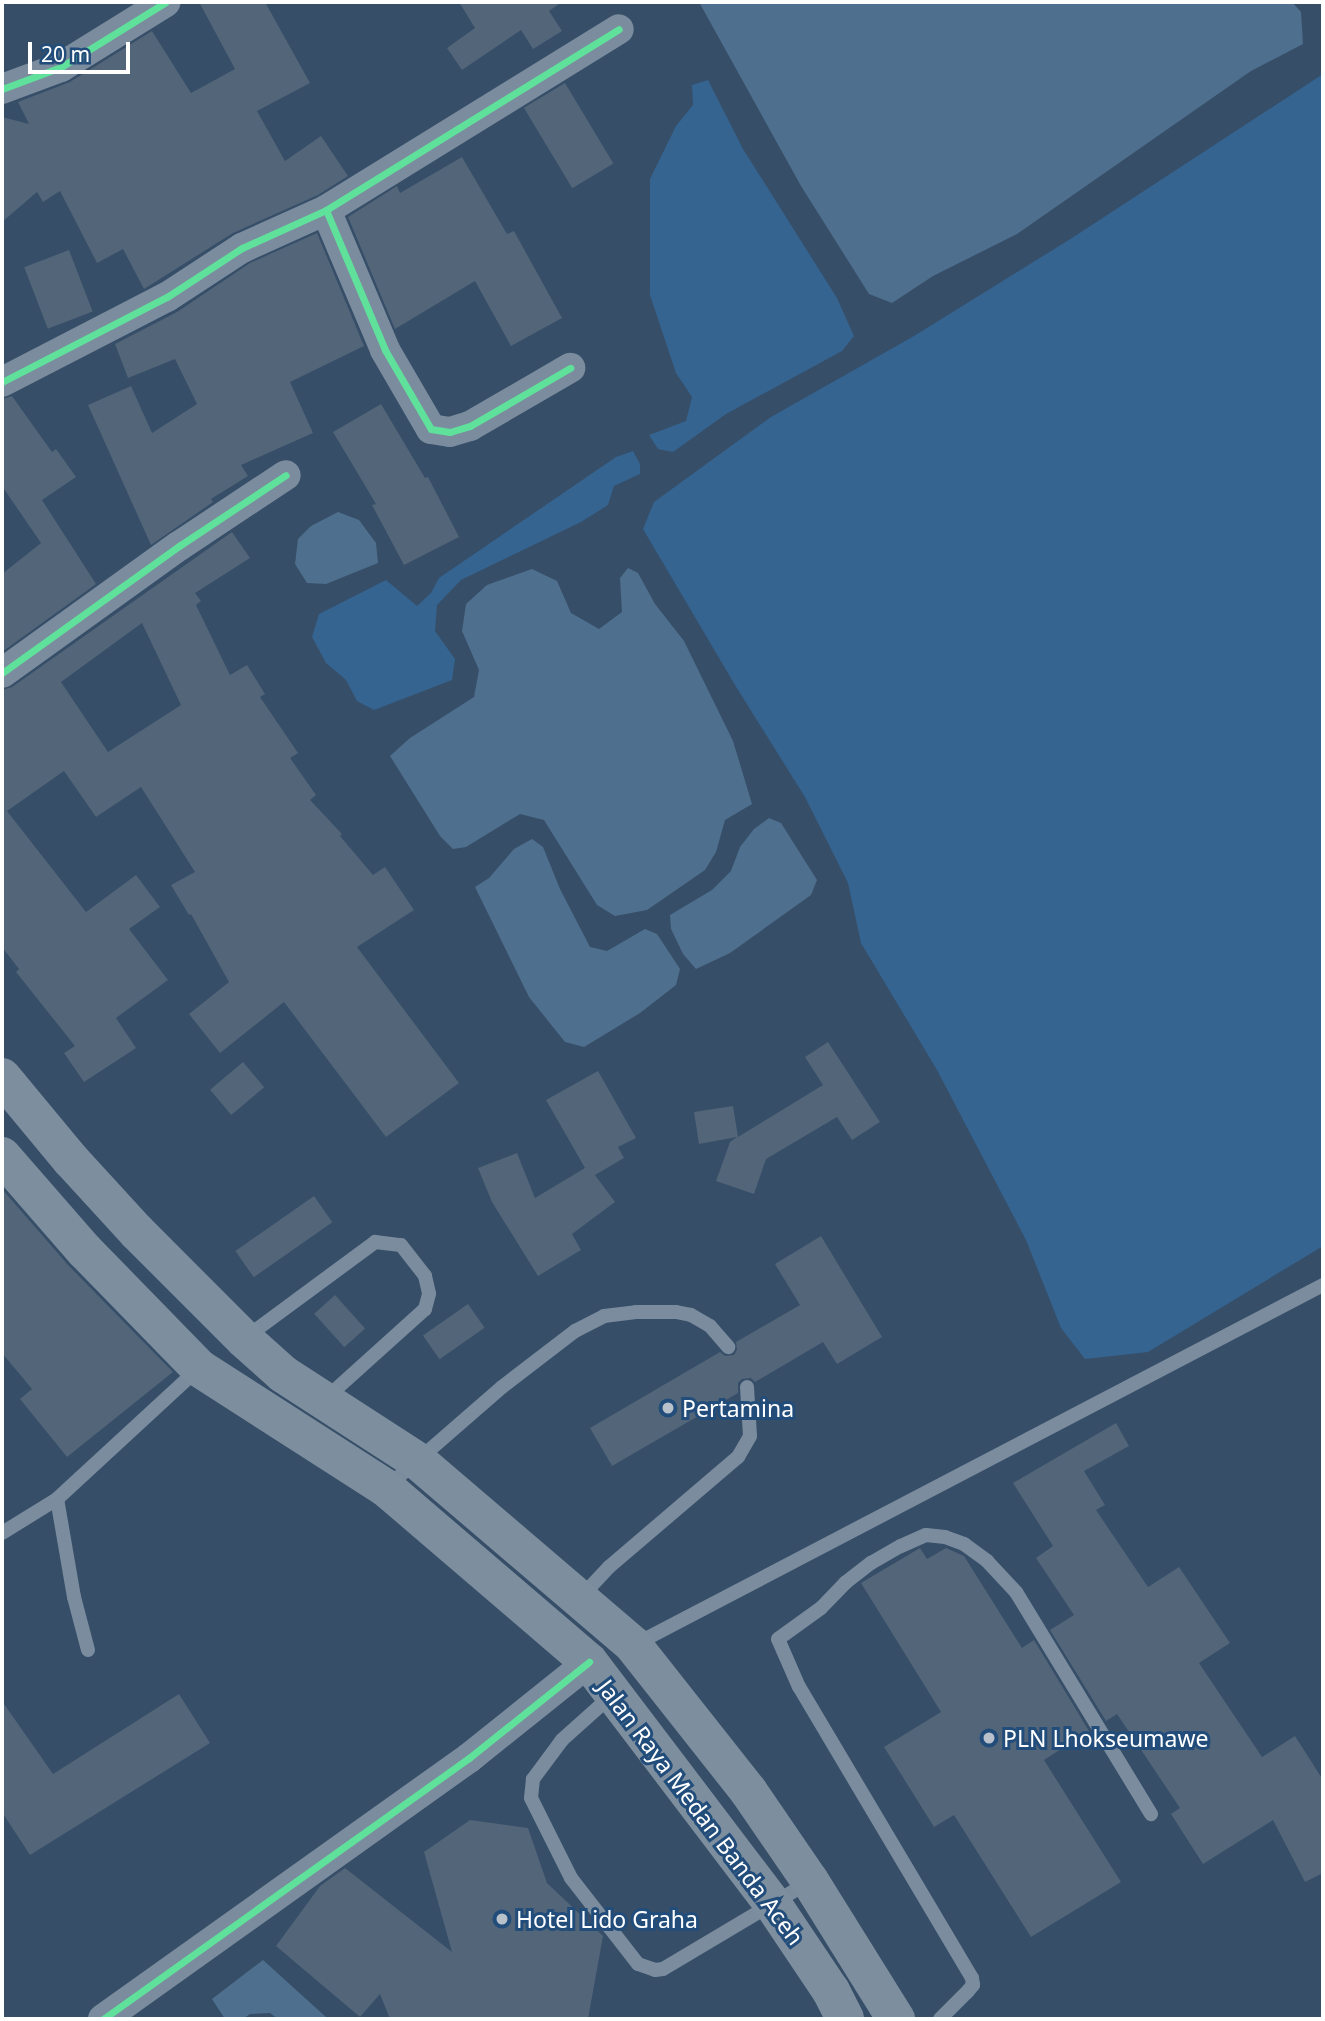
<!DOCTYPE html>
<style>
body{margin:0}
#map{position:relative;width:1325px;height:2021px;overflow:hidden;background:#364e67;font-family:"Noto Sans",sans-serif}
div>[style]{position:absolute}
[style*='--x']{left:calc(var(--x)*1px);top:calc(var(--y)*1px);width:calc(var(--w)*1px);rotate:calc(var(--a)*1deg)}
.green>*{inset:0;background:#356491}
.water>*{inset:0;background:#4f6f8f}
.building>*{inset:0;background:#526579;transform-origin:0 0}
.lane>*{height:14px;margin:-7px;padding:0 7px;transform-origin:7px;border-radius:7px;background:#7a8c9e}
.street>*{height:30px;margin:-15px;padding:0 15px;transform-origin:15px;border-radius:15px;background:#7a8c9e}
.highway>*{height:38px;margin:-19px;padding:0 19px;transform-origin:19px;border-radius:19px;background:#7d8e9e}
.cycleway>*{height:7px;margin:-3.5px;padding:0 3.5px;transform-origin:3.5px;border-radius:3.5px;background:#60e19b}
.dots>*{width:19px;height:19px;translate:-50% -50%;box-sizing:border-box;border:4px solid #224d7b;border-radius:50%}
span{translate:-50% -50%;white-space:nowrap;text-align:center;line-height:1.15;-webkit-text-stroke:6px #224d7b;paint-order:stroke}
.poi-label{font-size:23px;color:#fff}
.left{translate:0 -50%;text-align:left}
.street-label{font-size:23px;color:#fff}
.frame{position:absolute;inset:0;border:4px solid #fff;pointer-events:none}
.scale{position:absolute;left:28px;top:42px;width:102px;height:32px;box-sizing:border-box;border:4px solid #fff;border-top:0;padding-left:9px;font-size:21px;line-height:24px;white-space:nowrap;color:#fff;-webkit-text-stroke:5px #224d7b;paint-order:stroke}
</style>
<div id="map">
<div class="green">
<div style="clip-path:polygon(1323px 74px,1323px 1246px,1148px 1352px,1085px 1359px,1061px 1328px,1026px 1240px,937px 1070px,861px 943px,848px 883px,805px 797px,735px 685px,643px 529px,654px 502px,771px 417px,914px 336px,1072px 238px)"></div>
<div style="clip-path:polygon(708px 80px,743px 149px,837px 298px,854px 336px,842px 351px,726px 414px,673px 452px,658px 449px,649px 435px,686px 421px,692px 397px,676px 373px,650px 295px,650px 179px,676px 126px,693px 105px,692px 85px)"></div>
<div style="clip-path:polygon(633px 451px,640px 464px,640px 474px,614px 486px,608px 505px,581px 522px,461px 580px,437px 605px,435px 631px,455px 659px,452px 680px,374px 710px,357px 701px,346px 680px,326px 663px,312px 637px,319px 614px,386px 580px,417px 606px,431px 593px,439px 578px,616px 457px)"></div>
</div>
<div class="water">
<div style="clip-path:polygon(699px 2px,1292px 2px,1301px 12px,1303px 44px,1251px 71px,1017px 234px,933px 276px,892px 303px,869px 294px,801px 186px)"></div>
<div style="clip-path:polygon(338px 512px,359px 520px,376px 543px,378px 563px,326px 584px,307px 583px,295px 564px,298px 539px,311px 526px)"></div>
<div style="clip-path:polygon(628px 568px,638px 573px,655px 604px,684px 641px,733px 741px,752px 804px,725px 820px,716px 852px,705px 870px,647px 910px,615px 916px,597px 905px,544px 820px,520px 814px,466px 847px,453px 849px,440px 836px,390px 756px,410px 738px,474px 697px,479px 670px,462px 631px,466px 604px,487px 585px,532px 569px,557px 581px,571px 613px,599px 629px,622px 612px,620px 578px)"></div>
<div style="clip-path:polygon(769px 818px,781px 823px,817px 880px,811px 895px,730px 953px,696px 969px,683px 954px,671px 929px,670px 915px,712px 890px,731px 871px,740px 847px,754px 829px)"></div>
<div style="clip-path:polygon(532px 839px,543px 847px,560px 889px,590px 947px,607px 951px,645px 929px,657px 934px,680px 969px,676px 985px,640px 1013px,584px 1047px,565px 1042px,529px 997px,475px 887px,489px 878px,514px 849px)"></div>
<div style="clip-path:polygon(263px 1960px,327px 2018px,278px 2019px,270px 2013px,250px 2014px,243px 2019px,225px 2019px,212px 1999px)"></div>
</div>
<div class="building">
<div style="clip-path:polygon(199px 2px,265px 2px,310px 83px,257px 111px,285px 161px,321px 136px,348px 176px,318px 195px,233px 233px,144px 289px,123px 249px,97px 263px,60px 191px,43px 202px,37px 192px,2px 222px,2px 117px,29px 124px,18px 102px,70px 82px,152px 31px,191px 93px,235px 69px)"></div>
<div style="clip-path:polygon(459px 2px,562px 2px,549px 11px,562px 31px,533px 49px,521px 30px,462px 70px,447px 48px,475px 28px)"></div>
<div style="left:565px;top:83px;width:94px;height:48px;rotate:59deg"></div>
<div style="clip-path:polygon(462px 157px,507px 234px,514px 231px,562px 318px,511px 346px,475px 281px,395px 329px,348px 217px,397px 186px,400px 193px)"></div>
<div style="clip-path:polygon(317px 233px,364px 346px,290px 382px,313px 433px,241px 465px,248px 476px,211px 499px,213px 502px,151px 545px,88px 405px,131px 386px,152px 433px,197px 404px,175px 359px,128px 378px,115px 344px,177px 312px,250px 263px)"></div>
<div style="left:69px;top:250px;width:66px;height:48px;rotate:69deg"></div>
<div style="clip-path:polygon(12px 396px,52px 452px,56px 449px,76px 477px,42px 500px,96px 584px,2px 652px,2px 574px,41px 543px,2px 486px,2px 399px)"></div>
<div style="clip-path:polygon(381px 404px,425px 478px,428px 477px,459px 537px,404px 565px,372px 505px,376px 504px,333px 432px)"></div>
<div style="clip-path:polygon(evenodd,232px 532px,250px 558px,195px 593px,201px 601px,196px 605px,230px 675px,247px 665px,265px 694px,260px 697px,298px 753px,290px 758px,316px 795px,310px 800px,342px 834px,340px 836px,373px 875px,385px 867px,414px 910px,357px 947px,459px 1083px,386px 1137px,284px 1002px,220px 1053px,189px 1014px,229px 982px,191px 914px,189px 915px,171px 885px,195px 872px,141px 787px,96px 817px,64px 771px,7px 811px,86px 912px,136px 875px,160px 907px,129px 929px,168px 980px,116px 1018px,136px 1048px,84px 1082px,64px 1053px,75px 1046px,16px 972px,19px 969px,2px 947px,2px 690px,12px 687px,232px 532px,142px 623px,181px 705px,108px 752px,61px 682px,142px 623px)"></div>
<div style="clip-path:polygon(828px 1042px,880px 1122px,852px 1140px,837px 1117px,766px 1159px,754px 1194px,716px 1181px,730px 1142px,737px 1137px,699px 1144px,694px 1112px,733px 1106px,738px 1137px,823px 1085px,805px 1057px)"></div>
<div style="left:243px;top:1062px;width:33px;height:43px;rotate:50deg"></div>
<div style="clip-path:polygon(598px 1071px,636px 1138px,618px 1147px,624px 1158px,595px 1175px,615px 1202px,572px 1234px,581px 1250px,538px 1276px,492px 1202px,478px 1168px,517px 1153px,535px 1198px,585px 1168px,546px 1100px)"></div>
<div style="clip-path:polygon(2px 1189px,69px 1266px,173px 1372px,67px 1457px,20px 1399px,32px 1389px,2px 1353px)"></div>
<div style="left:314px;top:1196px;width:32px;height:96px;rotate:55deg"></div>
<div style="clip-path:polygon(821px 1236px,882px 1337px,837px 1364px,823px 1342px,755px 1382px,751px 1378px,742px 1379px,738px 1383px,738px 1393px,612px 1466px,590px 1428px,720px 1352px,725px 1356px,734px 1355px,737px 1350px,736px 1342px,800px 1305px,775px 1264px)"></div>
<div style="left:335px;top:1295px;width:45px;height:28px;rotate:48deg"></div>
<div style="left:468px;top:1304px;width:29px;height:55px;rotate:55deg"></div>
<div style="clip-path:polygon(1116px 1423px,1129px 1446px,1084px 1471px,1105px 1505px,1096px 1510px,1148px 1587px,1179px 1567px,1230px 1643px,1199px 1663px,1262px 1757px,1295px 1736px,1323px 1780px,1323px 1873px,1305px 1882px,1273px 1820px,1203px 1864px,1171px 1814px,1180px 1808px,1117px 1714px,1106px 1721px,1050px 1630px,1074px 1615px,1036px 1558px,1053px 1546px,1013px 1483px)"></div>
<div style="clip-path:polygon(920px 1548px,927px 1559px,946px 1548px,964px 1556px,1022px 1648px,1034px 1640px,1089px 1731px,1044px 1760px,1121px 1882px,1031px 1937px,954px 1815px,934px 1827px,884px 1747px,941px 1712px,861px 1583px)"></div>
<div style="clip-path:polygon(179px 1694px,210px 1743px,30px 1855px,2px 1812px,2px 1701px,53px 1774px)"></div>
<div style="clip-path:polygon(470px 1820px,528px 1828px,547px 1883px,603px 1936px,588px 2019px,390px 2019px,380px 1994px,360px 2017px,276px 1946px,320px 1886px,345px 1868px,452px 1952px,424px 1852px)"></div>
</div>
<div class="lane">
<div style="--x:245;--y:1338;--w:162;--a:-36.4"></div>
<div style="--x:375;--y:1242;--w:26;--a:7"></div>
<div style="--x:401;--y:1245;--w:39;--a:52"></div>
<div style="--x:425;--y:1276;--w:18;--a:77"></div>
<div style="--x:429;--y:1294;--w:16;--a:105"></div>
<div style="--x:425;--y:1309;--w:135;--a:138"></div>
<div style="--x:387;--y:1487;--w:152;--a:-41"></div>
<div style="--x:502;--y:1387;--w:92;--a:-37.5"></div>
<div style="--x:575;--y:1331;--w:33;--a:-27"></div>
<div style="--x:604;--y:1316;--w:32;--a:-7"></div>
<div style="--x:636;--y:1312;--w:40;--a:0"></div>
<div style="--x:676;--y:1312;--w:15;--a:11"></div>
<div style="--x:691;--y:1315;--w:22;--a:30"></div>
<div style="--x:710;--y:1326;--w:28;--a:49"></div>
<div style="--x:2;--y:1533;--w:65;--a:-31.7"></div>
<div style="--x:581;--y:1597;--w:41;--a:-47"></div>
<div style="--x:609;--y:1567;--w:170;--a:-40.5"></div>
<div style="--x:738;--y:1457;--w:24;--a:-60"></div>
<div style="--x:750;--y:1436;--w:49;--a:-93.5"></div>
<div style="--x:634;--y:1645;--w:777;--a:-27.59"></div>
<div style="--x:88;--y:1650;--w:55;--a:-104.8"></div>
<div style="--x:74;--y:1597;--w:99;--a:-99.8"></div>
<div style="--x:57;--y:1499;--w:192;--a:-42.7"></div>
<div style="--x:611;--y:1696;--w:66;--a:138.1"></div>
<div style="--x:562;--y:1740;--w:49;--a:126.6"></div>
<div style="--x:533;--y:1779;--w:19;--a:96"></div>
<div style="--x:531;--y:1798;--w:89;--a:63.4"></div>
<div style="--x:571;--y:1878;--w:109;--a:52.1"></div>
<div style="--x:638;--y:1964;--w:18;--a:19"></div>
<div style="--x:655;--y:1970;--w:8;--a:-7"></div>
<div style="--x:663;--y:1969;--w:170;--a:-30.8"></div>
<div style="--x:940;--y:2019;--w:40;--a:-45"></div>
<div style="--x:968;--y:1991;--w:8;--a:-50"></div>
<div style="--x:973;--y:1985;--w:7;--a:-98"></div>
<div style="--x:972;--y:1978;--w:339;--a:-120.7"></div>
<div style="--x:799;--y:1687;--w:52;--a:-113.6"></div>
<div style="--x:778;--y:1639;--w:53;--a:-35.8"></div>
<div style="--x:821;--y:1608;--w:35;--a:-46"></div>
<div style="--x:845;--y:1583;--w:33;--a:-38"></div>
<div style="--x:871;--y:1563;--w:34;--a:-30"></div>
<div style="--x:901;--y:1546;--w:27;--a:-24"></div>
<div style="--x:926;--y:1535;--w:19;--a:6"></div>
<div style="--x:945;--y:1537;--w:20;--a:20"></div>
<div style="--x:964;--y:1544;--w:29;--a:36"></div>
<div style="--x:987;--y:1561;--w:42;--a:46.9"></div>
<div style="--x:1016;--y:1592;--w:260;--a:58.7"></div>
</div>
<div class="street">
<div style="--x:2;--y:89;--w:63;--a:-20.4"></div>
<div style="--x:61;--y:67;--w:123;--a:-31.8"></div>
<div style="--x:326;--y:210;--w:152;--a:67.1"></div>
<div style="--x:385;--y:350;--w:91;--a:59.8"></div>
<div style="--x:431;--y:429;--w:19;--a:9"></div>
<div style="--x:450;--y:432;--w:21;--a:-17"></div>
<div style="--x:470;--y:426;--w:116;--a:-30.1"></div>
<div style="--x:2;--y:382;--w:186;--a:-27.3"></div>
<div style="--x:167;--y:297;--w:90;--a:-33.2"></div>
<div style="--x:242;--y:248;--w:92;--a:-24.3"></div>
<div style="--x:326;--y:210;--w:344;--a:-31.7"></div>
<div style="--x:2;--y:673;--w:218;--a:-35.7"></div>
<div style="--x:179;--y:546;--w:128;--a:-33.6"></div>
<div style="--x:103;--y:2019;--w:450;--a:-35.5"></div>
<div style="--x:469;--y:1758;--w:154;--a:-38.7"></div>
</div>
<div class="highway">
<div style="--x:2;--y:1077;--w:108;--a:50.3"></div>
<div style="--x:71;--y:1160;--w:98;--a:47.5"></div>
<div style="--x:137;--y:1232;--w:151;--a:45"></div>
<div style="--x:244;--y:1339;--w:52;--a:41.9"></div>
<div style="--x:283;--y:1374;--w:162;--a:32.9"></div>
<div style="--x:419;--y:1462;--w:282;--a:40.5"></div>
<div style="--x:633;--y:1645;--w:187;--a:51.7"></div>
<div style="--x:749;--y:1792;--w:108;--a:55.6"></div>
<div style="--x:810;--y:1881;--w:163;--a:58.1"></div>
<div style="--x:2;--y:1156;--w:126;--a:48.9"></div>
<div style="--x:85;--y:1251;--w:163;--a:45.7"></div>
<div style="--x:199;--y:1368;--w:222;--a:32.7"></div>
<div style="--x:386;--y:1488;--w:267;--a:40.6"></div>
<div style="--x:589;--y:1662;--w:306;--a:52.8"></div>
<div style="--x:774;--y:1906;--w:102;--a:56.2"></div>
<div style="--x:831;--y:1991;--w:31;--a:63"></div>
</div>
<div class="cycleway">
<div style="--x:2;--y:89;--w:63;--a:-20.4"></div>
<div style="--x:61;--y:67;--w:123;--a:-31.8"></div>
<div style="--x:326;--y:210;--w:152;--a:67.1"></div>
<div style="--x:385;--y:350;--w:91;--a:59.8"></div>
<div style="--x:431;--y:429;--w:19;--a:9"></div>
<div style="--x:450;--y:432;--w:21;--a:-17"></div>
<div style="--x:470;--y:426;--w:116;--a:-30.1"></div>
<div style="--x:2;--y:382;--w:186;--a:-27.3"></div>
<div style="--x:167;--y:297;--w:90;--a:-33.2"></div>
<div style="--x:242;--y:248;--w:92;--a:-24.3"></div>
<div style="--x:326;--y:210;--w:344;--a:-31.7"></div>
<div style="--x:2;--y:673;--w:218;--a:-35.7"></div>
<div style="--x:179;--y:546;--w:128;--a:-33.6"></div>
<div style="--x:103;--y:2019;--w:450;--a:-35.5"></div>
<div style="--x:469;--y:1758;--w:154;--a:-38.7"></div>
</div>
<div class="dots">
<div style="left:668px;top:1408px;background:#b9c1ca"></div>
<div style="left:989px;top:1738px;background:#b9c1ca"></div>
<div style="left:502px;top:1919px;background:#b9c1ca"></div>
</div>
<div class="poi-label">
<span class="left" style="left:682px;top:1408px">Pertamina</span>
<span class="left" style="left:1003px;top:1738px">PLN Lhokseumawe</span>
<span class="left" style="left:516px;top:1919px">Hotel Lido Graha</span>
</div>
<div class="street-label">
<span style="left:701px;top:1812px;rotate:53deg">Jalan Raya Medan Banda Aceh</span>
</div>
<div class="frame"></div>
<div class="scale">20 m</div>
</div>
